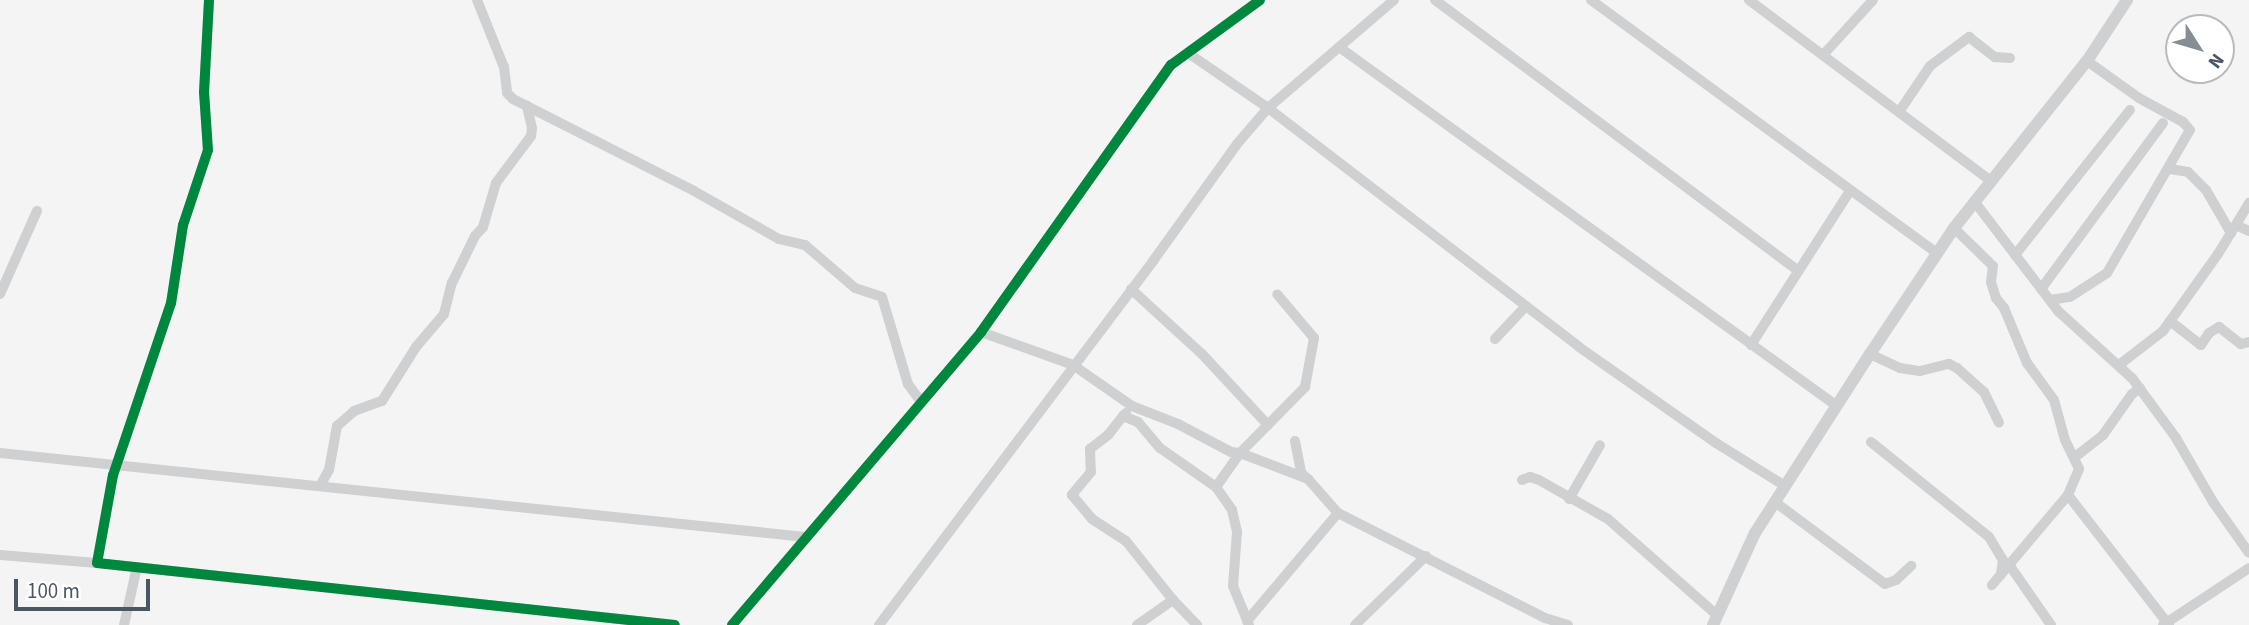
<!DOCTYPE html>
<style>
body{margin:0}
#map{position:relative;width:2249px;height:625px;overflow:hidden;background:#f4f4f4;font-family:"Source Sans 3",sans-serif}
div>[style]{position:absolute}
[style*='--x']{left:calc(var(--x)*1px);top:calc(var(--y)*1px);width:calc(var(--w)*1px);rotate:calc(var(--a)*1deg)}
.minor>*{height:10px;margin:-5px;padding:0 5px;transform-origin:5px;border-radius:5px;background:#ced0d2}
.tertiary>*{height:12px;margin:-6px;padding:0 6px;transform-origin:6px;border-radius:6px;background:#ced0d2}
.cycleway>*{height:10px;margin:-5px;padding:0 5px;transform-origin:5px;border-radius:5px;background:#00873e}
span{translate:-50% -50%;white-space:nowrap;text-align:center;line-height:1.15;-webkit-text-stroke:5px #fff;paint-order:stroke}
.north{position:absolute;left:2165px;top:14px;width:70px;height:70px;box-sizing:border-box;background:#fff;border:2px solid #b7bbc0;border-radius:50%;rotate:127deg;font-size:19px;font-weight:700;line-height:28px;text-align:center;color:#4a5661}
.north::after{content:'';display:block;margin:auto;width:24px;height:32px;background:#868d94;clip-path:polygon(50% 0,100% 100%,50% 72%,0 100%)}
.scale{position:absolute;left:14px;top:579px;width:136px;height:32px;box-sizing:border-box;border:4px solid #4a5661;border-top:0;padding-left:9px;font-size:21px;line-height:24px;white-space:nowrap;color:#4a5661;-webkit-text-stroke:5px #fff;paint-order:stroke}
</style>
<div id="map">
<div class="minor">
<div style="--x:209;--y:0;--w:92;--a:93.1"></div>
<div style="--x:204;--y:92;--w:58;--a:86.1"></div>
<div style="--x:208;--y:150;--w:79;--a:108.4"></div>
<div style="--x:183;--y:225;--w:79;--a:98.7"></div>
<div style="--x:171;--y:303;--w:182;--a:108.6"></div>
<div style="--x:113;--y:475;--w:89;--a:100.3"></div>
<div style="--x:97;--y:563;--w:581;--a:6.12"></div>
<div style="--x:477;--y:0;--w:72;--a:68.1"></div>
<div style="--x:504;--y:67;--w:26;--a:83"></div>
<div style="--x:507;--y:93;--w:8;--a:45"></div>
<div style="--x:513;--y:99;--w:203;--a:26.9"></div>
<div style="--x:694;--y:191;--w:98;--a:29.5"></div>
<div style="--x:779;--y:239;--w:27;--a:13"></div>
<div style="--x:805;--y:245;--w:66;--a:40.7"></div>
<div style="--x:855;--y:288;--w:28;--a:18"></div>
<div style="--x:882;--y:297;--w:91;--a:73.4"></div>
<div style="--x:908;--y:384;--w:22;--a:54"></div>
<div style="--x:1435;--y:0;--w:453;--a:36.7"></div>
<div style="--x:1591;--y:0;--w:429;--a:36.2"></div>
<div style="--x:1749;--y:0;--w:301;--a:36.8"></div>
<div style="--x:1339;--y:47;--w:614;--a:35.79"></div>
<div style="--x:1188;--y:53;--w:97;--a:34.5"></div>
<div style="--x:1268;--y:108;--w:392;--a:37.5"></div>
<div style="--x:1579;--y:347;--w:167;--a:35"></div>
<div style="--x:1716;--y:443;--w:81;--a:31.9"></div>
<div style="--x:1823;--y:55;--w:74;--a:-47.7"></div>
<div style="--x:1899;--y:112;--w:55;--a:-56"></div>
<div style="--x:1930;--y:66;--w:49;--a:-36.6"></div>
<div style="--x:1969;--y:37;--w:33;--a:38"></div>
<div style="--x:1995;--y:57;--w:15;--a:4"></div>
<div style="--x:2170;--y:169;--w:18;--a:9"></div>
<div style="--x:2188;--y:172;--w:25;--a:45"></div>
<div style="--x:2206;--y:190;--w:50;--a:59.8"></div>
<div style="--x:1974;--y:201;--w:138;--a:52.6"></div>
<div style="--x:2058;--y:311;--w:100;--a:42.2"></div>
<div style="--x:2132;--y:378;--w:74;--a:53.7"></div>
<div style="--x:2176;--y:438;--w:74;--a:60"></div>
<div style="--x:2213;--y:502;--w:62;--a:54.8"></div>
<div style="--x:2236;--y:225;--w:14;--a:25"></div>
<div style="--x:1954;--y:228;--w:54;--a:44.3"></div>
<div style="--x:1993;--y:266;--w:16;--a:97"></div>
<div style="--x:1991;--y:282;--w:17;--a:73"></div>
<div style="--x:1996;--y:298;--w:13;--a:51"></div>
<div style="--x:2004;--y:308;--w:60;--a:67.3"></div>
<div style="--x:2027;--y:363;--w:46;--a:53.9"></div>
<div style="--x:2054;--y:400;--w:41;--a:74.6"></div>
<div style="--x:2065;--y:440;--w:32;--a:64"></div>
<div style="--x:2079;--y:469;--w:28;--a:113"></div>
<div style="--x:2068;--y:495;--w:118;--a:130.2"></div>
<div style="--x:2015;--y:255;--w:185;--a:-51.6"></div>
<div style="--x:1131;--y:289;--w:96;--a:42.5"></div>
<div style="--x:1202;--y:354;--w:97;--a:47.1"></div>
<div style="--x:2041;--y:289;--w:206;--a:-53.7"></div>
<div style="--x:0;--y:294;--w:91;--a:-66"></div>
<div style="--x:2050;--y:300;--w:20;--a:-9"></div>
<div style="--x:2070;--y:297;--w:44;--a:-33"></div>
<div style="--x:2107;--y:273;--w:165;--a:-59.9"></div>
<div style="--x:2190;--y:130;--w:11;--a:-131"></div>
<div style="--x:2183;--y:122;--w:50;--a:-151.4"></div>
<div style="--x:2139;--y:98;--w:64;--a:-144.6"></div>
<div style="--x:2170;--y:321;--w:39;--a:38"></div>
<div style="--x:2201;--y:345;--w:14;--a:-56"></div>
<div style="--x:2209;--y:333;--w:12;--a:-31"></div>
<div style="--x:2219;--y:327;--w:28;--a:38"></div>
<div style="--x:2241;--y:344;--w:8;--a:-14"></div>
<div style="--x:981;--y:332;--w:98;--a:19.7"></div>
<div style="--x:1073;--y:365;--w:72;--a:34.8"></div>
<div style="--x:1132;--y:406;--w:49;--a:21.4"></div>
<div style="--x:1178;--y:424;--w:60;--a:27.8"></div>
<div style="--x:1231;--y:452;--w:9;--a:6"></div>
<div style="--x:1240;--y:453;--w:73;--a:20.9"></div>
<div style="--x:1308;--y:479;--w:45;--a:48.6"></div>
<div style="--x:1338;--y:513;--w:232;--a:26.9"></div>
<div style="--x:1545;--y:618;--w:24;--a:17"></div>
<div style="--x:1495;--y:339;--w:45;--a:-46.8"></div>
<div style="--x:1751;--y:345;--w:183;--a:-57.3"></div>
<div style="--x:1870;--y:354;--w:33;--a:25"></div>
<div style="--x:1900;--y:368;--w:20;--a:9"></div>
<div style="--x:1920;--y:371;--w:30;--a:-14"></div>
<div style="--x:1949;--y:364;--w:9;--a:27"></div>
<div style="--x:1957;--y:368;--w:36;--a:42"></div>
<div style="--x:1984;--y:392;--w:34;--a:64"></div>
<div style="--x:2119;--y:365;--w:56;--a:-37.7"></div>
<div style="--x:2163;--y:331;--w:95;--a:-54.5"></div>
<div style="--x:2218;--y:254;--w:60;--a:-58.7"></div>
<div style="--x:1126;--y:413;--w:4;--a:135"></div>
<div style="--x:1123;--y:416;--w:16;--a:22"></div>
<div style="--x:1138;--y:422;--w:34;--a:50"></div>
<div style="--x:1160;--y:448;--w:68;--a:34.9"></div>
<div style="--x:1216;--y:487;--w:28;--a:55"></div>
<div style="--x:1232;--y:510;--w:23;--a:77"></div>
<div style="--x:1237;--y:532;--w:54;--a:94.2"></div>
<div style="--x:1233;--y:586;--w:42;--a:67.7"></div>
<div style="--x:1123;--y:416;--w:24;--a:128"></div>
<div style="--x:1108;--y:435;--w:23;--a:142"></div>
<div style="--x:1090;--y:449;--w:23;--a:88"></div>
<div style="--x:1091;--y:472;--w:30;--a:130"></div>
<div style="--x:1072;--y:495;--w:31;--a:50"></div>
<div style="--x:1092;--y:519;--w:40;--a:32.9"></div>
<div style="--x:1126;--y:541;--w:75;--a:51.5"></div>
<div style="--x:1173;--y:600;--w:35;--a:46"></div>
<div style="--x:1295;--y:441;--w:33;--a:79"></div>
<div style="--x:1301;--y:473;--w:9;--a:41"></div>
<div style="--x:1871;--y:442;--w:151;--a:38.8"></div>
<div style="--x:1989;--y:537;--w:27;--a:59"></div>
<div style="--x:2003;--y:560;--w:15;--a:98"></div>
<div style="--x:0;--y:453;--w:810;--a:5.95"></div>
<div style="--x:2075;--y:457;--w:36;--a:-38"></div>
<div style="--x:2103;--y:435;--w:50;--a:-54.7"></div>
<div style="--x:2132;--y:394;--w:10;--a:-37"></div>
<div style="--x:1522;--y:480;--w:9;--a:-21"></div>
<div style="--x:1530;--y:477;--w:9;--a:18"></div>
<div style="--x:1539;--y:480;--w:79;--a:29.5"></div>
<div style="--x:1608;--y:519;--w:145;--a:41.4"></div>
<div style="--x:320;--y:486;--w:18;--a:-61"></div>
<div style="--x:329;--y:470;--w:45;--a:-79.7"></div>
<div style="--x:337;--y:426;--w:23;--a:-41"></div>
<div style="--x:354;--y:411;--w:30;--a:-20"></div>
<div style="--x:382;--y:401;--w:64;--a:-57.8"></div>
<div style="--x:416;--y:347;--w:43;--a:-49.7"></div>
<div style="--x:444;--y:314;--w:32;--a:-76"></div>
<div style="--x:452;--y:283;--w:52;--a:-63.9"></div>
<div style="--x:475;--y:236;--w:12;--a:-48"></div>
<div style="--x:483;--y:227;--w:46;--a:-73.5"></div>
<div style="--x:496;--y:183;--w:59;--a:-53.3"></div>
<div style="--x:531;--y:136;--w:8;--a:-83"></div>
<div style="--x:532;--y:128;--w:23;--a:-103"></div>
<div style="--x:1216;--y:487;--w:42;--a:-54.8"></div>
<div style="--x:1240;--y:453;--w:93;--a:-45.4"></div>
<div style="--x:1305;--y:387;--w:50;--a:-79.6"></div>
<div style="--x:1314;--y:338;--w:57;--a:-130.1"></div>
<div style="--x:2068;--y:495;--w:165;--a:52.2"></div>
<div style="--x:1569;--y:499;--w:62;--a:-60.1"></div>
<div style="--x:1775;--y:502;--w:137;--a:36.7"></div>
<div style="--x:1885;--y:584;--w:12;--a:-20"></div>
<div style="--x:1896;--y:580;--w:21;--a:-43"></div>
<div style="--x:0;--y:555;--w:97;--a:4.7"></div>
<div style="--x:2010;--y:566;--w:72;--a:55.2"></div>
<div style="--x:1247;--y:621;--w:141;--a:-49.9"></div>
<div style="--x:124;--y:625;--w:59;--a:-77.4"></div>
<div style="--x:732;--y:625;--w:385;--a:-49.6"></div>
<div style="--x:981;--y:332;--w:328;--a:-54.6"></div>
<div style="--x:1171;--y:65;--w:110;--a:-36.1"></div>
<div style="--x:879;--y:625;--w:456;--a:-53"></div>
<div style="--x:1153;--y:261;--w:144;--a:-54.3"></div>
<div style="--x:1237;--y:144;--w:48;--a:-49.3"></div>
<div style="--x:1268;--y:108;--w:166;--a:-40.6"></div>
<div style="--x:1137;--y:625;--w:44;--a:-34.8"></div>
<div style="--x:1355;--y:625;--w:99;--a:-44.2"></div>
<div style="--x:2163;--y:625;--w:103;--a:-33.5"></div>
</div>
<div class="tertiary">
<div style="--x:1713;--y:625;--w:101;--a:-65.5"></div>
<div style="--x:1755;--y:533;--w:213;--a:-57.3"></div>
<div style="--x:1870;--y:354;--w:151;--a:-56.3"></div>
<div style="--x:1954;--y:228;--w:213;--a:-51.5"></div>
<div style="--x:2087;--y:61;--w:73;--a:-56.7"></div>
</div>
<div class="cycleway">
<div style="--x:209;--y:0;--w:92;--a:93.1"></div>
<div style="--x:204;--y:92;--w:58;--a:86.1"></div>
<div style="--x:208;--y:150;--w:79;--a:108.4"></div>
<div style="--x:183;--y:225;--w:79;--a:98.7"></div>
<div style="--x:171;--y:303;--w:182;--a:108.6"></div>
<div style="--x:113;--y:475;--w:89;--a:100.3"></div>
<div style="--x:97;--y:563;--w:581;--a:6.12"></div>
<div style="--x:732;--y:625;--w:385;--a:-49.6"></div>
<div style="--x:981;--y:332;--w:328;--a:-54.6"></div>
<div style="--x:1171;--y:65;--w:110;--a:-36.1"></div>
</div>
<div class="north">N</div>
<div class="scale">100 m</div>
</div>
